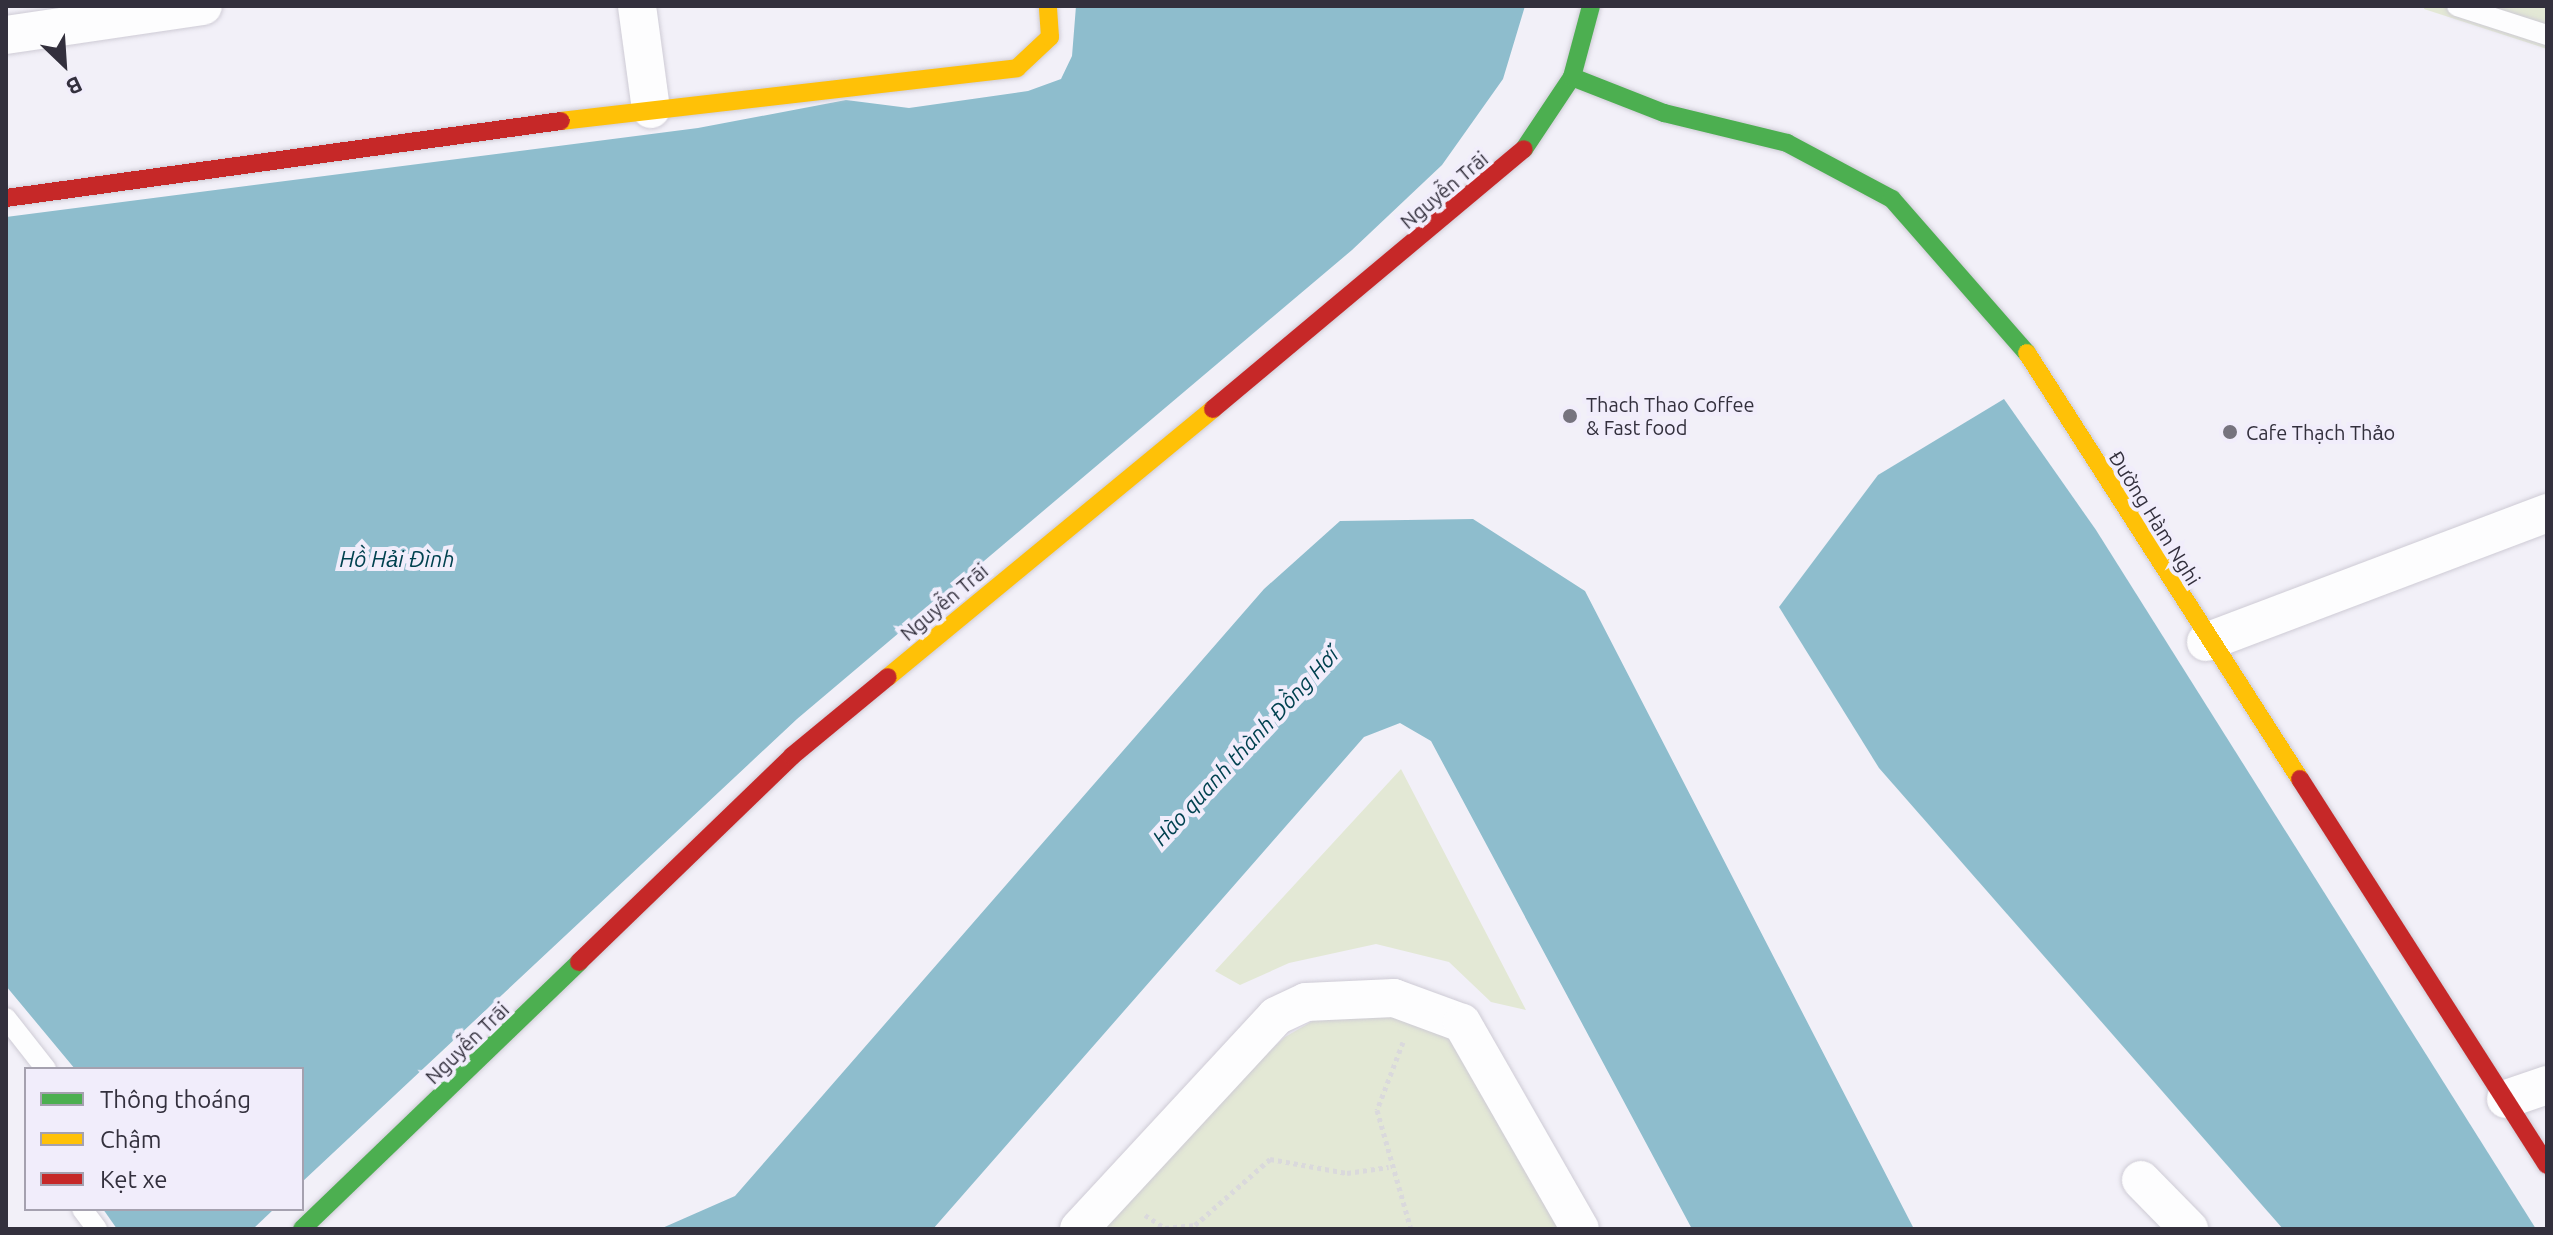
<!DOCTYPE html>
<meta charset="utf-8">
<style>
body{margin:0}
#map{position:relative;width:2553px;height:1235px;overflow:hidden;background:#f2f0f8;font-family:Ubuntu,sans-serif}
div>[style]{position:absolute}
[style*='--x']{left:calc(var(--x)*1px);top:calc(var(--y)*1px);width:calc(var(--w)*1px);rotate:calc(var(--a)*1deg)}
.green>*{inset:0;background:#e3e8d5}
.water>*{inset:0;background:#8ebdcd}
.path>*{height:5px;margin-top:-2.5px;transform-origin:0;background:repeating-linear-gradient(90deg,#dad9dc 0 4px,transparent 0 8px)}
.roads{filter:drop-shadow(0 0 2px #cecbd5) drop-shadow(0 0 2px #cecbd5)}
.lane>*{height:20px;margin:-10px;padding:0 10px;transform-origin:10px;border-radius:10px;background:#fdfdfe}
.street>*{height:38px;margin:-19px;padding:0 19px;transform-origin:19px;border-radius:19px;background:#fdfdfe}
.fast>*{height:18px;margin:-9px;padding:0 9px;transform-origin:9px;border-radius:9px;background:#4caf50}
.slow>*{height:18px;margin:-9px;padding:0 9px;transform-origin:9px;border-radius:9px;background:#ffc107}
.jam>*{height:18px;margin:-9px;padding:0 9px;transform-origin:9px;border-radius:9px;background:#c62828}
.dots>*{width:22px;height:22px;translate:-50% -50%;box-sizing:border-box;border:4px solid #f1edfb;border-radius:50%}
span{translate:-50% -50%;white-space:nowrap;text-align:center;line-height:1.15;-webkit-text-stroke:8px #f1edfb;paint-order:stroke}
.street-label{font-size:20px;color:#33303d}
.poi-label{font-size:20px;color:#33303d}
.left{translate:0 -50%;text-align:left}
.water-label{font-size:22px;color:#00414f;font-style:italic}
.frame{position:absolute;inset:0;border:8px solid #33303d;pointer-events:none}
.legend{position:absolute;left:24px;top:1067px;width:280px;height:144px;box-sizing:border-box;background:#f1edfb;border:2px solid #a5a1af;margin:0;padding:10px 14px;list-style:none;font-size:24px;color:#33303d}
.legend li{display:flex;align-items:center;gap:16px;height:40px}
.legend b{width:40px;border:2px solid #a5a1af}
.north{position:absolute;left:24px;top:24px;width:80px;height:80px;-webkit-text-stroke:6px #f1edfb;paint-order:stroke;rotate:155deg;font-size:22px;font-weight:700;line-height:32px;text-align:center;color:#33303d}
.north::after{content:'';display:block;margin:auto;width:28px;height:36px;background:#33303d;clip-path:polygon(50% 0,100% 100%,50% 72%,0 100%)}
</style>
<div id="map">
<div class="green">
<div style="clip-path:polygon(2425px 6px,2547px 6px,2547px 49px,2424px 9px)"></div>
<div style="clip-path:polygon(1401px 769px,1526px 1010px,1491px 1002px,1449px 962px,1376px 944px,1289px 963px,1240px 985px,1215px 971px)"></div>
<div style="clip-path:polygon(1358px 1010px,1445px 1026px,1571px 1229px,1105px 1229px,1185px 1129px,1285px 1037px,1323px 1015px)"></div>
</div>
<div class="water">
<div style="clip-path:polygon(1076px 6px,1525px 6px,1503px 79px,1442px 165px,1352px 250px,797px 719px,302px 1182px,302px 1069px,75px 1069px,6px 986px,6px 217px,698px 128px,846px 100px,909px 108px,1028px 91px,1061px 79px,1072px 56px)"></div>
<div style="clip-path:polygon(2004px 399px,2096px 530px,2536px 1229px,2283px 1229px,1879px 768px,1779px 607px,1878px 475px)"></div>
<div style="clip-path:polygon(1473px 519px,1585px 591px,1914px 1229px,1692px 1229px,1431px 741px,1400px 723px,1364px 737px,933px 1229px,660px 1229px,735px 1196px,1264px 589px,1340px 521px)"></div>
<div style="clip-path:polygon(103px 1209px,274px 1209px,253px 1229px,117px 1229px)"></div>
</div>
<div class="path">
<div style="--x:1403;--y:1042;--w:73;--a:110.9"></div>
<div style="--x:1377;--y:1110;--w:124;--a:74.1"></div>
<div style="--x:1145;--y:1215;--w:24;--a:33"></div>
<div style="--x:1165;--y:1228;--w:30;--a:-6"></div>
<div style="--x:1195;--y:1225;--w:100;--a:-41.3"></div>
<div style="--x:1270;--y:1159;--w:78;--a:10.3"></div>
<div style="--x:1347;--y:1173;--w:42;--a:-8.1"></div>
</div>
<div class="roads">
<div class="lane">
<div style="--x:2457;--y:6;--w:95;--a:17.9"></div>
<div style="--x:6;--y:1018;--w:65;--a:51.9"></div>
<div style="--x:82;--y:1209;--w:25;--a:53"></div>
</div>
<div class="street">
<div style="--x:637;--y:6;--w:104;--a:82.3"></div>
<div style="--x:6;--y:35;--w:199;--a:-8.4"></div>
<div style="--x:2206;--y:642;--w:365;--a:-20.7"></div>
<div style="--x:2506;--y:1099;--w:43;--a:-18.9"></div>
<div style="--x:2141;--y:1180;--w:69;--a:45.6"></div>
<div style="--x:1079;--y:1229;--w:290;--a:-47.2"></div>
<div style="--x:1276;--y:1016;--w:33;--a:-25"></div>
<div style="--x:1306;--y:1002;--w:88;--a:-2.6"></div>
<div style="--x:1394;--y:998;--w:72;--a:20.2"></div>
<div style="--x:1462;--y:1023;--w:237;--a:60.2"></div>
</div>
<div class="fast">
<div style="--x:1572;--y:77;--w:99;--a:21.4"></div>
<div style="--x:1664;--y:113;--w:127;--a:13.7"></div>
<div style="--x:1787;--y:143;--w:119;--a:28.1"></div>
<div style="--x:1892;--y:199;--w:205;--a:48.8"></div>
<div style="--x:1524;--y:149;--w:87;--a:-56.3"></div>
<div style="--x:1572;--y:77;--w:73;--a:-75"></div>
<div style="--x:302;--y:1229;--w:385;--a:-43.9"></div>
</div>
<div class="slow">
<div style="--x:561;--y:121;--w:459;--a:-6.6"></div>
<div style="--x:1017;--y:68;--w:45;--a:-43.2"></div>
<div style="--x:1050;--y:37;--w:31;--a:-94"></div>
<div style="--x:2027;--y:353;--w:506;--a:57.35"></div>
<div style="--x:888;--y:677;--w:421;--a:-39.5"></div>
</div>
<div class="jam">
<div style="--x:6;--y:198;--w:560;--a:-7.9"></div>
<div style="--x:1213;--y:409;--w:405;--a:-39.9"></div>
<div style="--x:2300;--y:779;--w:458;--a:57.4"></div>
<div style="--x:579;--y:962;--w:296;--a:-44"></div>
<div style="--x:792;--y:756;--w:124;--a:-39.5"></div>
</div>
</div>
<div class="dots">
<div style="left:1570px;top:416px;background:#76737e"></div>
<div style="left:2230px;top:432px;background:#76737e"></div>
</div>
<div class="street-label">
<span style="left:1444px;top:190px;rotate:-40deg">Nguyễn Trãi</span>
<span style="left:2155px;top:518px;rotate:58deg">Đường Hàm Nghi</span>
<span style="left:944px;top:602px;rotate:-40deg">Nguyễn Trãi</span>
<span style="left:467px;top:1043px;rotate:-44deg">Nguyễn Trãi</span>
</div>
<div class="poi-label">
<span class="left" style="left:1586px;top:416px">Thach Thao Coffee<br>&amp; Fast food</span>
<span class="left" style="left:2246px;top:432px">Cafe Thạch Thảo</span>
</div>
<div class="water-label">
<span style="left:397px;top:559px">Hồ Hải Đình</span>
<span style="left:1245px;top:746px;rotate:-47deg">Hào quanh thành Đồng Hới</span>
</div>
<div class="frame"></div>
<ul class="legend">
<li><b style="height:10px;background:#4caf50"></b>Thông thoáng</li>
<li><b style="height:10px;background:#ffc107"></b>Chậm</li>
<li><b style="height:10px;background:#c62828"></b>Kẹt xe</li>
</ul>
<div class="north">B</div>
</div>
